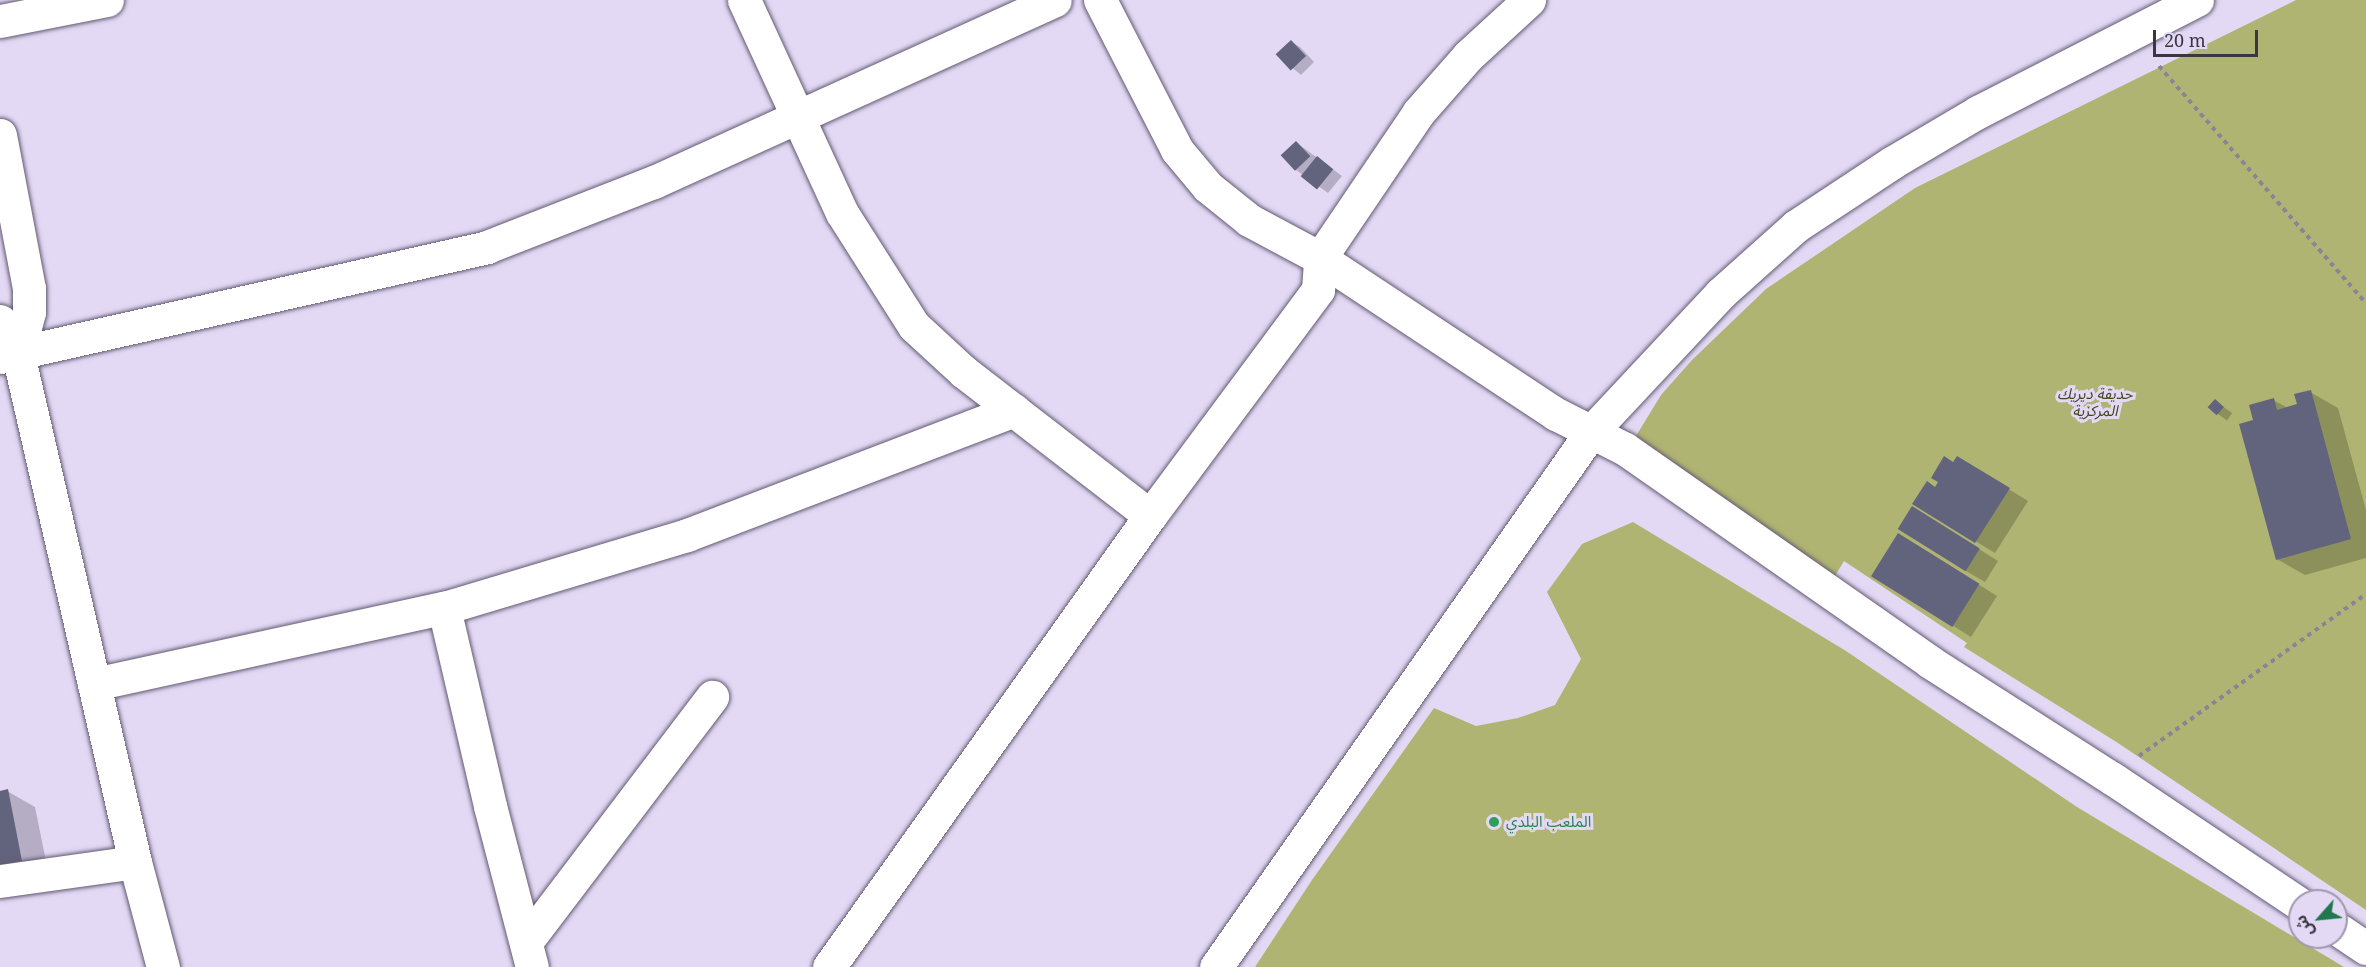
<!DOCTYPE html>
<meta charset="utf-8">
<style>
body{margin:0}
#map{position:relative;width:2366px;height:967px;overflow:hidden;background:#e3d9f5;font-family:"Noto Serif","Noto Sans Arabic",serif}
div>[style]{position:absolute}
[style*='--x']{left:calc(var(--x)*1px);top:calc(var(--y)*1px);width:calc(var(--w)*1px);rotate:calc(var(--a)*1deg)}
.green>*{inset:0;background:#b0b472}
.shadow>*{inset:0;background:#0003;transform-origin:0 0}
.building>*{inset:0;background:#62637c;transform-origin:0 0}
.path>*{height:4px;margin-top:-2px;transform-origin:0;background:repeating-linear-gradient(90deg,#8b8497 0 4.5px,transparent 0 9px)}
.roads{filter:drop-shadow(0 0 2px #625971) drop-shadow(0 0 2px #625971)}
.minor>*{height:33px;margin:-16.5px;padding:0 16.5px;transform-origin:16.5px;border-radius:16.5px;background:#fff}
.dots>*{width:16px;height:16px;translate:-50% -50%;box-sizing:border-box;border:3px solid #e3d9f5;border-radius:50%}
span{translate:-50% -50%;white-space:nowrap;text-align:center;line-height:1.15;-webkit-text-stroke:6px #e3d9f5;paint-order:stroke}
.park-label{font-size:15px;color:#44461e;font-style:italic}
.leisure-label{font-size:15px;color:#27864d}
.left{translate:0 -50%;text-align:left}
.north{position:absolute;left:2288px;top:889px;width:60px;height:60px;box-sizing:border-box;background:#e3d9f5;border:2px solid #a098ad;border-radius:50%;rotate:243deg;font-size:16px;font-weight:700;line-height:24px;text-align:center;color:#3b3742}
.north::after{content:'';display:block;margin:auto;width:21px;height:27px;background:#21784c;clip-path:polygon(50% 0,100% 100%,50% 72%,0 100%)}
.scale{position:absolute;left:2153px;top:30px;width:105px;height:27px;box-sizing:border-box;border:3px solid #3b3742;border-top:0;padding-left:8px;font-size:18px;line-height:21px;white-space:nowrap;color:#3b3742;-webkit-text-stroke:4px #e3d9f5;paint-order:stroke}
</style>
<div id="map">
<div class="green">
<div style="clip-path:polygon(2296px 0,2366px 0,2366px 910px,2118px 743px,1964px 647px,1967px 643px,1844px 561px,1835px 576px,1636px 436px,1661px 395px,1692px 360px,1766px 289px,1915px 188px)"></div>
<div style="clip-path:polygon(1633px 522px,1846px 651px,2077px 807px,2344px 967px,1255px 967px,1312px 880px,1434px 708px,1476px 726px,1518px 718px,1555px 705px,1581px 659px,1547px 592px,1582px 544px)"></div>
</div>
<div class="shadow">
<div style="clip-path:polygon(1291px 42px,1300px 47px,1314px 62px,1301px 75px,1277px 55px)"></div>
<div style="clip-path:polygon(1297px 143px,1342px 176px,1328px 193px,1296px 170px)"></div>
<div style="clip-path:polygon(2310px 392px,2338px 408px,2366px 510px,2366px 558px,2305px 575px,2277px 559px,2255px 421px,2273px 400px,2288px 408px,2299px 405px)"></div>
<div style="left:2215px;top:401px;width:21px;height:9px;rotate:35deg"></div>
<div style="clip-path:polygon(1954px 464px,1976px 469px,2028px 501px,1995px 553px,1914px 504px,1936px 488px)"></div>
<div style="clip-path:polygon(1931px 519px,1998px 561px,1985px 582px,1966px 571px)"></div>
<div style="clip-path:polygon(1917px 546px,1997px 596px,1971px 637px,1873px 575px)"></div>
<div style="clip-path:polygon(7px 791px,35px 807px,49px 876px,0 885px,0 792px)"></div>
</div>
<div class="building">
<div style="left:1291px;top:40px;width:22px;height:21px;rotate:47deg"></div>
<div style="left:1296px;top:141px;width:21px;height:21px;rotate:47deg"></div>
<div style="left:1317px;top:156px;width:21px;height:26px;rotate:39deg"></div>
<div style="clip-path:polygon(2311px 390px,2351px 539px,2276px 560px,2239px 424px,2253px 420px,2249px 405px,2274px 398px,2277px 410px,2297px 404px,2294px 394px)"></div>
<div style="left:2215px;top:399px;width:12px;height:11px;rotate:42deg"></div>
<div style="clip-path:polygon(1944px 456px,1953px 462px,1957px 456px,2010px 488px,1975px 543px,1912px 504px,1927px 481px,1935px 487px,1938px 482px,1931px 478px)"></div>
<div style="left:1912px;top:506px;width:80px;height:27px;rotate:32deg"></div>
<div style="left:1898px;top:533px;width:96px;height:51px;rotate:32deg"></div>
<div style="clip-path:polygon(8px 789px,22px 861px,0 865px,0 791px)"></div>
</div>
<div class="path">
<div style="--x:2159;--y:66;--w:315;--a:48.9"></div>
<div style="--x:2139;--y:756;--w:279;--a:-35.5"></div>
</div>
<div class="roads">
<div class="minor">
<div style="--x:744;--y:0;--w:234;--a:65.3"></div>
<div style="--x:842;--y:213;--w:134;--a:57.5"></div>
<div style="--x:914;--y:326;--w:68;--a:42.6"></div>
<div style="--x:964;--y:372;--w:235;--a:37.7"></div>
<div style="--x:1100;--y:0;--w:169;--a:62.8"></div>
<div style="--x:1177;--y:150;--w:48;--a:50"></div>
<div style="--x:1208;--y:187;--w:53;--a:38.8"></div>
<div style="--x:1249;--y:220;--w:81;--a:28.2"></div>
<div style="--x:1320;--y:258;--w:283;--a:33.5"></div>
<div style="--x:1556;--y:414;--w:77;--a:26.9"></div>
<div style="--x:1625;--y:449;--w:372;--a:34.9"></div>
<div style="--x:1930;--y:662;--w:217;--a:32.6"></div>
<div style="--x:2113;--y:779;--w:225;--a:33.8"></div>
<div style="--x:0;--y:21;--w:109;--a:-11.1"></div>
<div style="--x:0;--y:135;--w:156;--a:79.3"></div>
<div style="--x:29;--y:288;--w:24;--a:90"></div>
<div style="--x:29;--y:312;--w:43;--a:104.7"></div>
<div style="--x:0;--y:321;--w:38;--a:61"></div>
<div style="--x:18;--y:354;--w:521;--a:77.03"></div>
<div style="--x:135;--y:862;--w:109;--a:75.1"></div>
<div style="--x:0;--y:357;--w:499;--a:-12.7"></div>
<div style="--x:487;--y:247;--w:179;--a:-21.3"></div>
<div style="--x:654;--y:182;--w:440;--a:-24.4"></div>
<div style="--x:444;--y:608;--w:203;--a:76.9"></div>
<div style="--x:490;--y:806;--w:166;--a:75.4"></div>
<div style="--x:94;--y:684;--w:358;--a:-12.3"></div>
<div style="--x:444;--y:608;--w:254;--a:-16.7"></div>
<div style="--x:687;--y:535;--w:350;--a:-20.9"></div>
<div style="--x:0;--y:881;--w:136;--a:-8"></div>
<div style="--x:2336;--y:928;--w:36;--a:34"></div>
<div style="--x:526;--y:942;--w:308;--a:-52.8"></div>
<div style="--x:829;--y:967;--w:554;--a:-54.56"></div>
<div style="--x:1150;--y:516;--w:282;--a:-53.4"></div>
<div style="--x:1318;--y:290;--w:32;--a:-86"></div>
<div style="--x:1320;--y:258;--w:175;--a:-55.9"></div>
<div style="--x:1418;--y:113;--w:76;--a:-48.7"></div>
<div style="--x:1468;--y:56;--w:83;--a:-42.6"></div>
<div style="--x:1216;--y:967;--w:653;--a:-54.97"></div>
<div style="--x:1591;--y:432;--w:189;--a:-46.9"></div>
<div style="--x:1720;--y:294;--w:102;--a:-41.8"></div>
<div style="--x:1796;--y:226;--w:116;--a:-33.4"></div>
<div style="--x:1893;--y:162;--w:99;--a:-30.5"></div>
<div style="--x:1978;--y:112;--w:246;--a:-27.1"></div>
</div>
</div>
<div class="dots">
<div style="left:1494px;top:822px;background:#2e9e5b"></div>
</div>
<div class="park-label">
<span style="left:2095px;top:402px">حديقة ديريك<br>المركزية</span>
</div>
<div class="leisure-label">
<span class="left" style="left:1506px;top:822px">الملعب البلدي</span>
</div>
<div class="north">ش</div>
<div class="scale">20 m</div>
</div>
